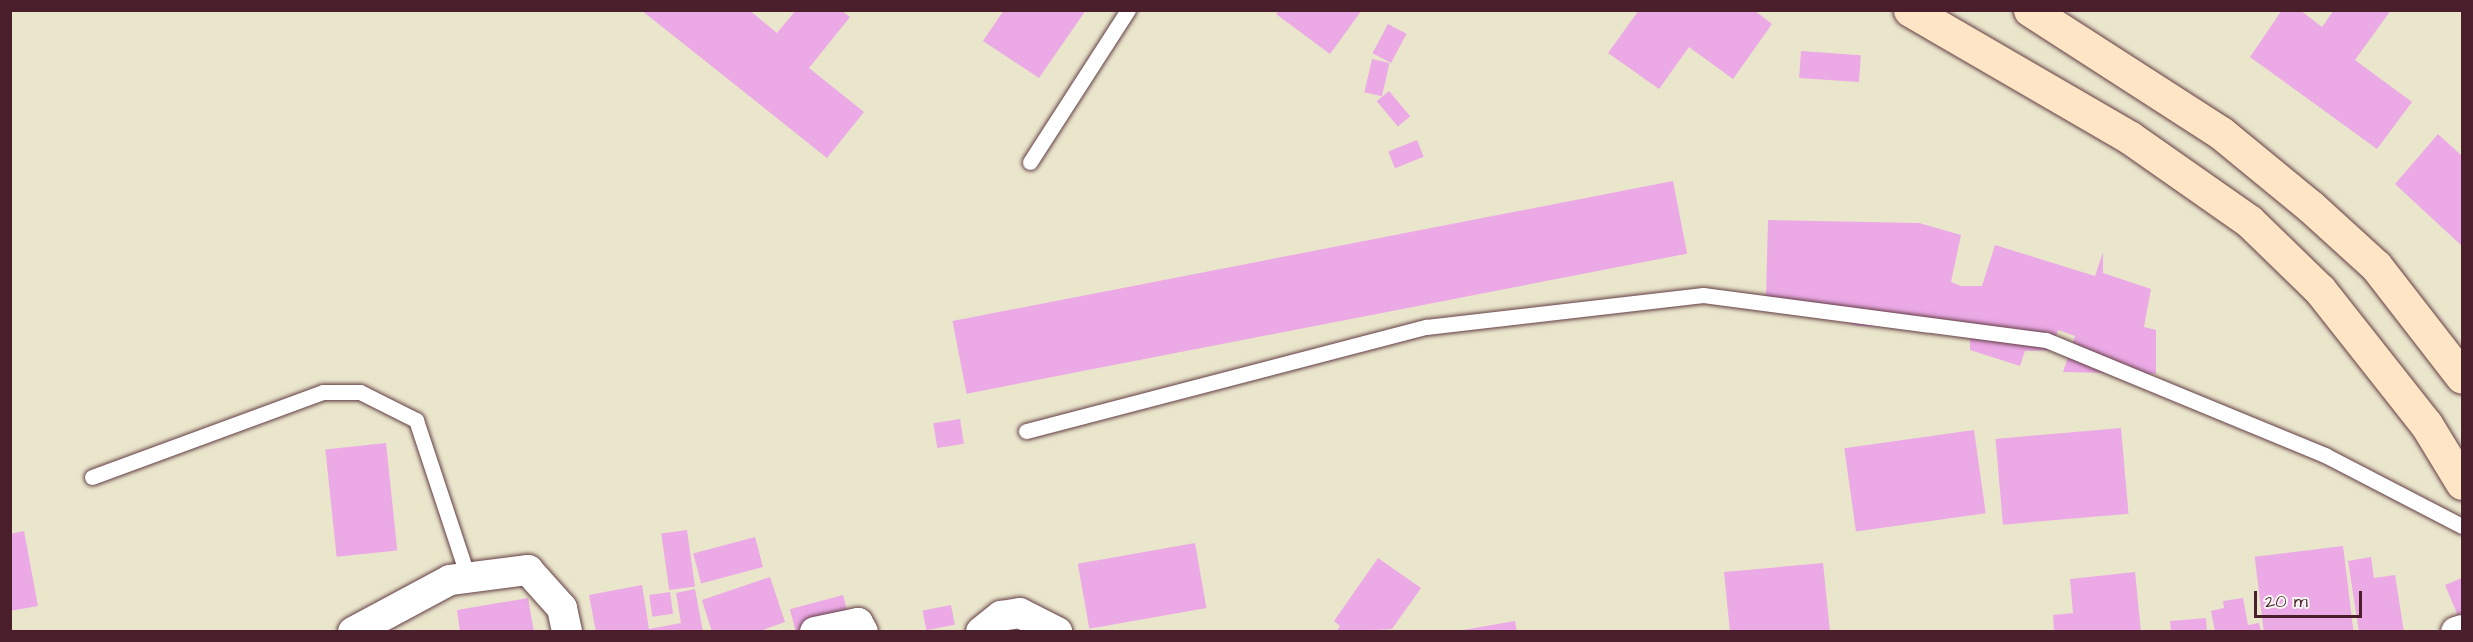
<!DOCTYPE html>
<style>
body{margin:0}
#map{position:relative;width:2473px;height:642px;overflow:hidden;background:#eae6cc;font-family:"Architects Daughter",sans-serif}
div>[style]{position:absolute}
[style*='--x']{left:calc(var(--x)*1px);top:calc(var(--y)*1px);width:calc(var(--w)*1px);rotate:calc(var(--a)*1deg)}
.building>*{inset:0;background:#eba9e6;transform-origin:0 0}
.roads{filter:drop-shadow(0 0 2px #623d43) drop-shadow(0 0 2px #623d43)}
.lane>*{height:15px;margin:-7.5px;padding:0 7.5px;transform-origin:7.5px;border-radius:7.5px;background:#fff}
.street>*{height:30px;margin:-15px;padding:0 15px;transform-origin:15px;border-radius:15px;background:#fff}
.secondary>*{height:33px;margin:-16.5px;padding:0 16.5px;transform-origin:16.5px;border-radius:16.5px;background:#fde5c5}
span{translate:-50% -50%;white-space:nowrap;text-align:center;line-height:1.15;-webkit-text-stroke:6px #f6f6f2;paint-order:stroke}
.frame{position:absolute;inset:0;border:12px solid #4a1f2b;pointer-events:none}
.scale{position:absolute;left:2254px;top:591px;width:108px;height:27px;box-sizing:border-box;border:3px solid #4a1f2b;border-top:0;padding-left:8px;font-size:18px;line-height:21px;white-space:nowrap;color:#4a1f2b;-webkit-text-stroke:4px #f6f6f2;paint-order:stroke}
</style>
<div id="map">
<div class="building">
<div style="clip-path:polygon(641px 10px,749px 10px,777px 33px,796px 10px,841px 10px,850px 17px,809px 68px,864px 112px,827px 158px)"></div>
<div style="clip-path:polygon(1004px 10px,1086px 10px,1039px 78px,983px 41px)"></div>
<div style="clip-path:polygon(1279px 10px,1362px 10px,1330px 54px,1276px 14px)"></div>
<div style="clip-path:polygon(1639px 10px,1754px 10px,1772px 24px,1733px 79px,1689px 47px,1659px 89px,1608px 53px)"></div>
<div style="clip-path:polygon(2282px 10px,2300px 10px,2322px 27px,2334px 10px,2391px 10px,2355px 60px,2412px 102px,2377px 149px,2250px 57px)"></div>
<div style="left:1388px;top:24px;width:21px;height:33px;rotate:28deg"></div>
<div style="left:1801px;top:51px;width:60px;height:27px;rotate:4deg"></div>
<div style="left:1372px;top:59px;width:18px;height:34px;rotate:13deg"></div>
<div style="left:1389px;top:91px;width:33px;height:16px;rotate:50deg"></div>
<div style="clip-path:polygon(2438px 134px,2462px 156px,2462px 246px,2395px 184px)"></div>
<div style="left:1417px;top:140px;width:18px;height:31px;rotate:68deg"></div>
<div style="left:1673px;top:181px;width:74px;height:734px;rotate:79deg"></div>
<div style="clip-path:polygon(1768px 220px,1919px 223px,1961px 235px,1951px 282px,1961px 286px,1982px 286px,1995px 245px,2095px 276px,2103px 252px,2103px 273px,2151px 289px,2144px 327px,2156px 330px,2156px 374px,2063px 372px,2075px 336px,2058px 330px,2052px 350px,2025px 351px,2020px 366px,1970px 350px,1970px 328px,1858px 326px,1766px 297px)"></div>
<div style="left:960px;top:419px;width:25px;height:27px;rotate:81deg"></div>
<div style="left:2121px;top:428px;width:86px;height:126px;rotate:85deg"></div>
<div style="left:1974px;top:430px;width:84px;height:131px;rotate:82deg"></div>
<div style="left:386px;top:443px;width:108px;height:61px;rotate:84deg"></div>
<div style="left:687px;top:530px;width:57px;height:26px;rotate:82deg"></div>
<div style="clip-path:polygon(24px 531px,38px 606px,10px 611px,10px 534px)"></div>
<div style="left:755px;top:537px;width:31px;height:64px;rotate:75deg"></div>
<div style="left:1195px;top:543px;width:66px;height:119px;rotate:80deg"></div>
<div style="left:2343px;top:546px;width:87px;height:89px;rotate:83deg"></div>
<div style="clip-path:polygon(2371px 557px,2374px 578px,2395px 575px,2404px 632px,2359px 632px,2348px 561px)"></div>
<div style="clip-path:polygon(1378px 558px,1421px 588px,1392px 629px,1336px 632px,1340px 626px,1334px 621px)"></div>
<div style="clip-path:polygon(1823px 563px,1830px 632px,1730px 632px,1724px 572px)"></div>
<div style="clip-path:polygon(2135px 572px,2141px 632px,2054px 632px,2053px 615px,2073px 613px,2070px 579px)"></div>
<div style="clip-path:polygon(770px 577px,785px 622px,757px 632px,712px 632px,702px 600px)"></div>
<div style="clip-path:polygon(2462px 578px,2462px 614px,2458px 616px,2445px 585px)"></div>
<div style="clip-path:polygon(642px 585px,649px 629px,681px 623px,676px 593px,695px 589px,703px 632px,596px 632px,589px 595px)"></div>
<div style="left:670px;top:592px;width:22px;height:21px;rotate:82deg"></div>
<div style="left:843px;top:595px;width:24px;height:55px;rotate:75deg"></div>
<div style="clip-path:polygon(528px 598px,534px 632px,460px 632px,457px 610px)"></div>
<div style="clip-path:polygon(2243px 598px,2248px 625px,2259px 623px,2261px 632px,2215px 632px,2211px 611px,2224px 608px,2223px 601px)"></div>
<div style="left:951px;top:605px;width:20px;height:29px;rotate:79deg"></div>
<div style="clip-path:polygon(2206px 618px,2207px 632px,2171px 632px,2170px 621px)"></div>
<div style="clip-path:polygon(1515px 621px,1517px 632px,1463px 632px,1463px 630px)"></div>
</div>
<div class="roads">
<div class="lane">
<div style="--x:1030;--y:162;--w:181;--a:-57.2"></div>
<div style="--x:1026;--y:431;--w:413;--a:-14.6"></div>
<div style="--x:1426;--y:327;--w:279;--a:-6.6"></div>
<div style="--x:1703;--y:295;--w:346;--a:7.5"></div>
<div style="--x:2046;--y:340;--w:302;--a:22.4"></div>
<div style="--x:2325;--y:455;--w:154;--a:27.4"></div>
<div style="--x:92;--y:477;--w:246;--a:-20.2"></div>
<div style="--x:323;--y:392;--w:37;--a:0"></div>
<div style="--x:360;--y:392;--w:63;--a:26.6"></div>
<div style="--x:416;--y:420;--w:165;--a:71.7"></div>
</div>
<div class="street">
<div style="--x:353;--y:632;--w:110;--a:-28.2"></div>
<div style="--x:450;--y:580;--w:79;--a:-7.3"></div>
<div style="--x:528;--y:570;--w:51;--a:48.2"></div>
<div style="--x:562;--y:608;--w:25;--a:78"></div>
<div style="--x:815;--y:632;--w:44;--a:-11.8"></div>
<div style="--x:858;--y:623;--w:10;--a:61"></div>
<div style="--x:981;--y:632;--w:26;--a:-39"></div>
<div style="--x:1001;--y:616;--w:19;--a:-9"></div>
<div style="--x:1020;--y:613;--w:42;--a:27.2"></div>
<div style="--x:2456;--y:632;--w:6;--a:-18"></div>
</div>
<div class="secondary">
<div style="--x:1910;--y:10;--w:253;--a:30.1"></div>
<div style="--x:2129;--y:137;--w:146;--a:35"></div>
<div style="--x:2249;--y:221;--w:99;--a:44.2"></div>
<div style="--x:2320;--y:290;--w:171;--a:51.7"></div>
<div style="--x:2426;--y:424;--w:69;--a:58.6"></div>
<div style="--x:2030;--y:10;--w:227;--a:32.8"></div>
<div style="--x:2221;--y:133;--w:115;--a:39.4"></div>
<div style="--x:2310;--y:206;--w:89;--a:42.3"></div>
<div style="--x:2376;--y:266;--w:140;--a:52.2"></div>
</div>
</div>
<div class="frame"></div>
<div class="scale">20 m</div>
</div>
